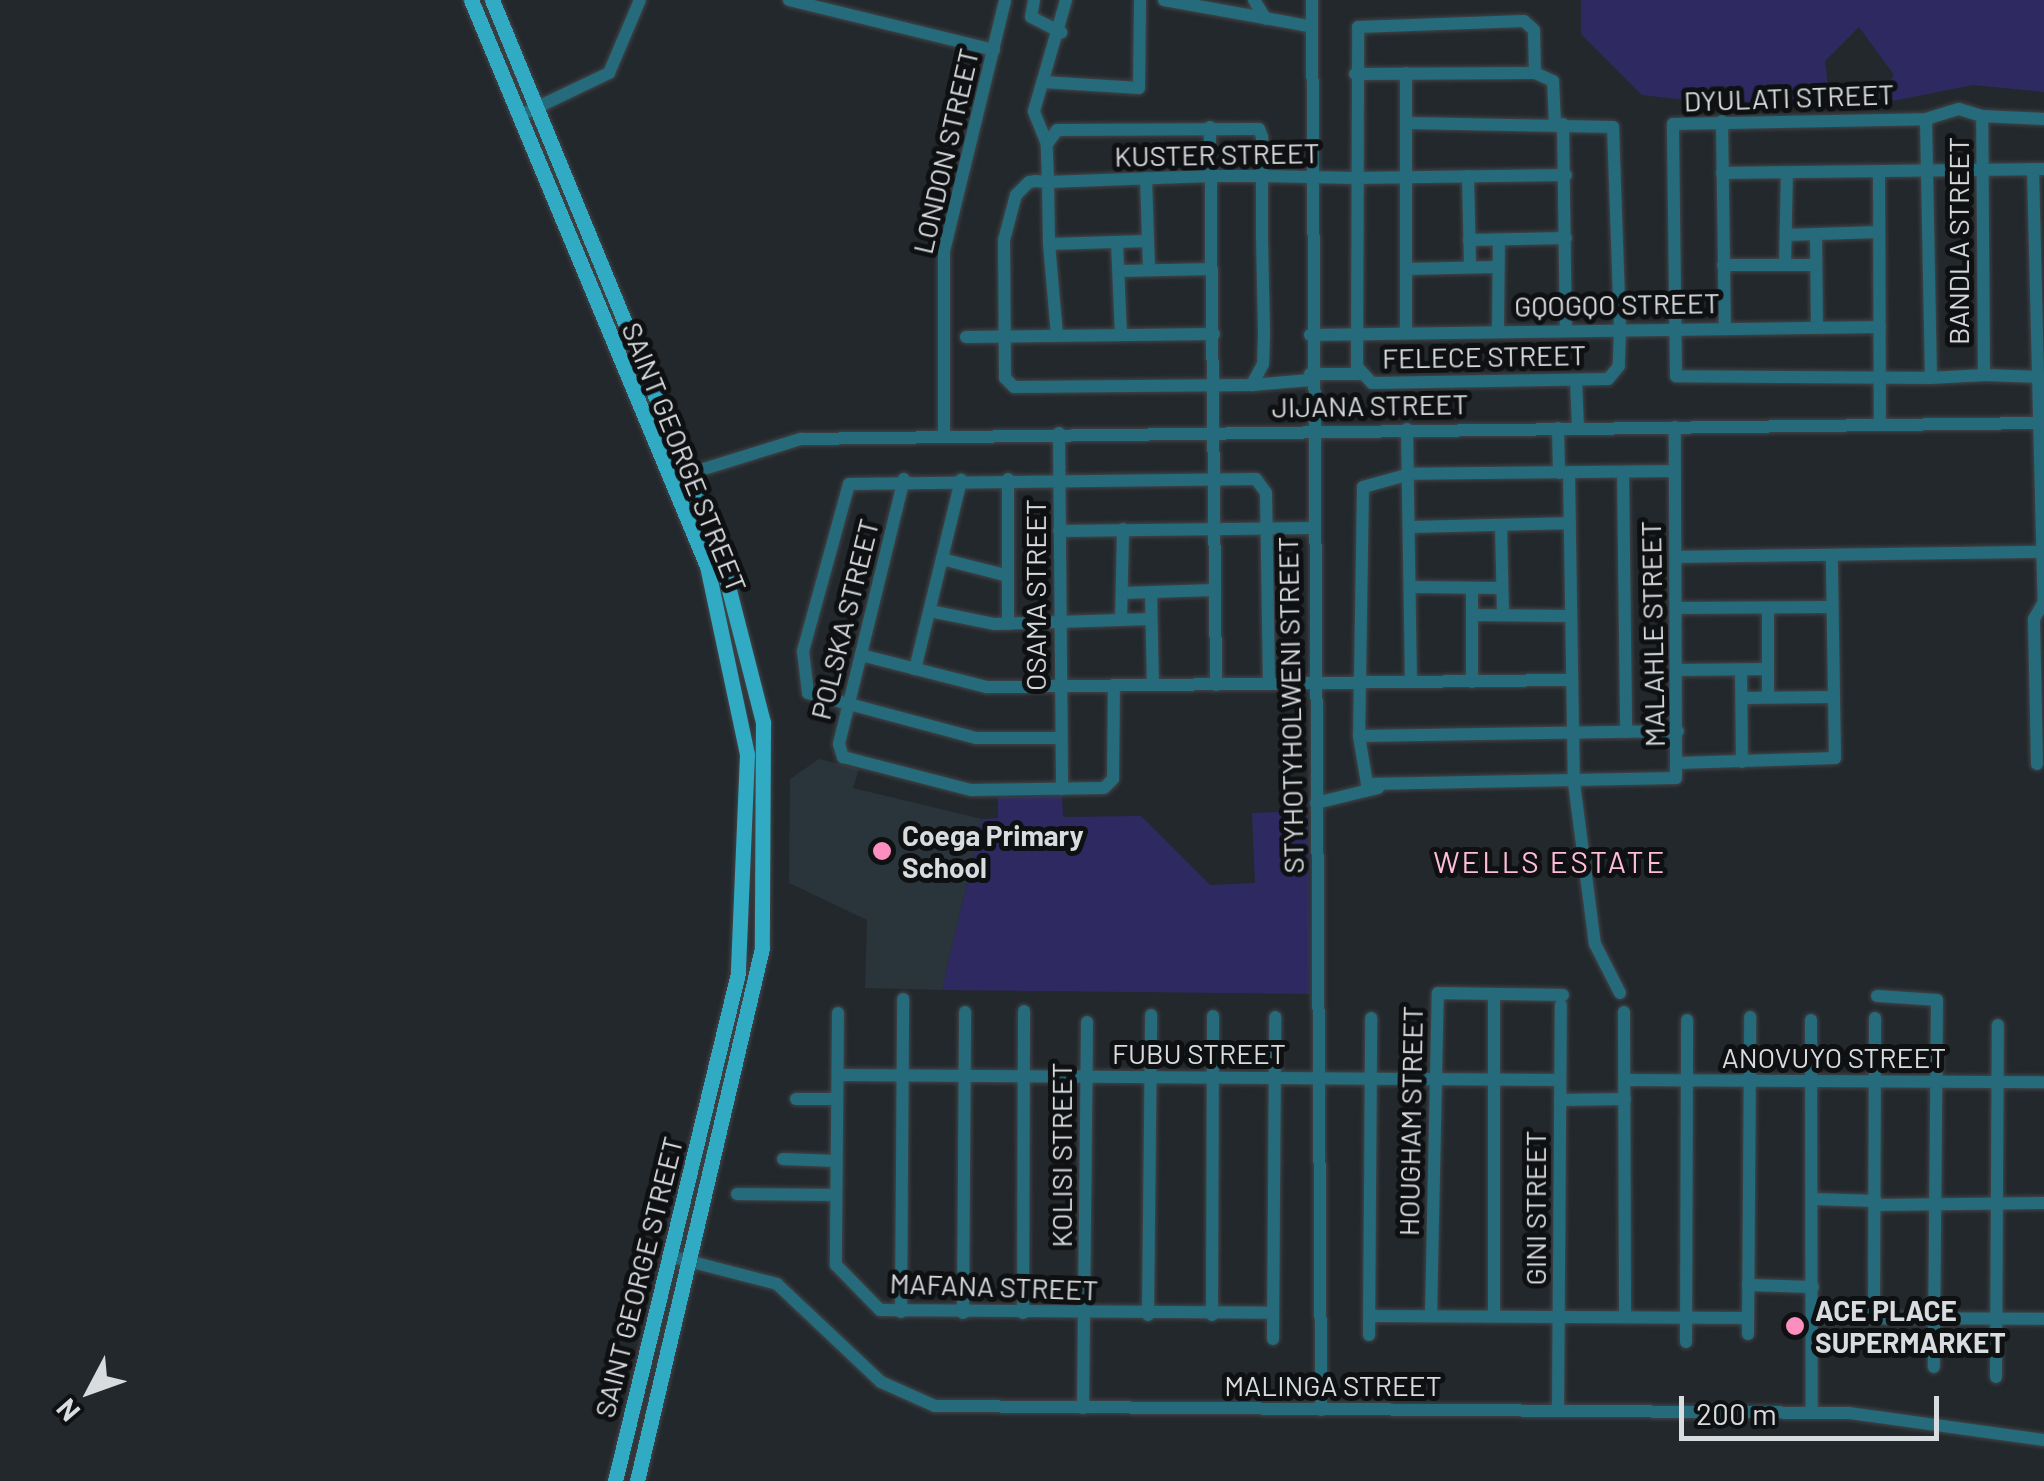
<!DOCTYPE html>
<style>
body{margin:0}
#map{position:relative;width:2044px;height:1481px;overflow:hidden;background:#23282c;font-family:Barlow,sans-serif}
div>[style]{position:absolute}
[style*='--x']{left:calc(var(--x)*1px);top:calc(var(--y)*1px);width:calc(var(--w)*1px);rotate:calc(var(--a)*1deg)}
.built>*{inset:0;background:#2a343b}
.green>*{inset:0;background:#2f2962}
.roads{filter:drop-shadow(0 0 2px #404549) drop-shadow(0 0 2px #404549)}
.minor>*{height:12px;margin:-6px;padding:0 6px;transform-origin:6px;border-radius:6px;background:#256b7b}
.major>*{height:15px;margin:-7.5px;padding:0 7.5px;transform-origin:7.5px;border-radius:7.5px;background:#31aac4}
.dots>*{width:28px;height:28px;translate:-50% -50%;box-sizing:border-box;border:5px solid #0e1012;border-radius:50%}
span{translate:-50% -50%;white-space:nowrap;text-align:center;line-height:1.15;-webkit-text-stroke:10px #0e1012;paint-order:stroke}
.street-label{font-size:28px;color:#d9dcdf}
.poi-label{font-size:28px;color:#d9dcdf;font-weight:700}
.left{translate:0 -50%;text-align:left}
.neighbourhood-label{font-size:30px;color:#fdbdd7;letter-spacing:2.5px}
.north{position:absolute;left:40px;top:1341px;width:100px;height:100px;-webkit-text-stroke:8px #0e1012;paint-order:stroke;rotate:229deg;font-size:28px;font-weight:700;line-height:40px;text-align:center;color:#d9dcdf}
.north::after{content:'';display:block;margin:auto;width:35px;height:45px;background:#d9dcdf;clip-path:polygon(50% 0,100% 100%,50% 72%,0 100%)}
.scale{position:absolute;left:1679px;top:1396px;width:260px;height:45px;box-sizing:border-box;border:5px solid #d9dcdf;border-top:0;padding-left:12px;font-size:30px;line-height:35px;white-space:nowrap;color:#d9dcdf;-webkit-text-stroke:8px #0e1012;paint-order:stroke}
</style>
<div id="map">
<div class="built">
<div style="clip-path:polygon(819px 759px,859px 769px,853px 788px,982px 819px,942px 990px,865px 988px,867px 920px,789px 883px,790px 779px)"></div>
</div>
<div class="green">
<div style="clip-path:polygon(1581px 0,2044px 0,2044px 92px,1973px 85px,1877px 104px,1894px 75px,1859px 27px,1825px 61px,1831px 111px,1796px 101px,1749px 104px,1723px 85px,1712px 103px,1642px 95px,1581px 34px)"></div>
<div style="clip-path:polygon(1062px 796px,1063px 817px,1141px 816px,1210px 885px,1255px 883px,1252px 813px,1308px 811px,1310px 994px,942px 990px,982px 819px,998px 818px,998px 797px)"></div>
</div>
<div class="roads">
<div class="minor">
<div style="--x:789;--y:0;--w:211;--a:13.7"></div>
<div style="--x:1034;--y:0;--w:17;--a:100"></div>
<div style="--x:1031;--y:17;--w:34;--a:27"></div>
<div style="--x:1164;--y:0;--w:147;--a:10.2"></div>
<div style="--x:1254;--y:0;--w:22;--a:58"></div>
<div style="--x:1312;--y:0;--w:1410;--a:89.63"></div>
<div style="--x:1406;--y:73;--w:258;--a:90"></div>
<div style="--x:1355;--y:74;--w:180;--a:-0.3"></div>
<div style="--x:1535;--y:73;--w:20;--a:24"></div>
<div style="--x:1553;--y:81;--w:42;--a:87.3"></div>
<div style="--x:1043;--y:82;--w:96;--a:3.6"></div>
<div style="--x:1139;--y:88;--w:88;--a:-89.3"></div>
<div style="--x:519;--y:116;--w:100;--a:-25.5"></div>
<div style="--x:609;--y:73;--w:79;--a:-67"></div>
<div style="--x:1926;--y:119;--w:259;--a:88.9"></div>
<div style="--x:1931;--y:378;--w:255;--a:-179.6"></div>
<div style="--x:1676;--y:376;--w:252;--a:-90.7"></div>
<div style="--x:1673;--y:124;--w:253;--a:-1.1"></div>
<div style="--x:1926;--y:119;--w:34;--a:-17"></div>
<div style="--x:1959;--y:109;--w:24;--a:17"></div>
<div style="--x:1722;--y:121;--w:206;--a:89.2"></div>
<div style="--x:1407;--y:123;--w:206;--a:1.1"></div>
<div style="--x:1613;--y:127;--w:203;--a:88"></div>
<div style="--x:1620;--y:330;--w:36;--a:92"></div>
<div style="--x:1619;--y:366;--w:17;--a:130"></div>
<div style="--x:1608;--y:379;--w:236;--a:179"></div>
<div style="--x:1372;--y:383;--w:22;--a:-133"></div>
<div style="--x:1357;--y:367;--w:340;--a:-89.8"></div>
<div style="--x:1358;--y:27;--w:166;--a:-2.1"></div>
<div style="--x:1524;--y:21;--w:13;--a:42"></div>
<div style="--x:1534;--y:30;--w:43;--a:88.7"></div>
<div style="--x:1563;--y:124;--w:207;--a:89.2"></div>
<div style="--x:1210;--y:127;--w:558;--a:89.38"></div>
<div style="--x:1047;--y:144;--w:35;--a:-112"></div>
<div style="--x:1034;--y:111;--w:116;--a:-73.9"></div>
<div style="--x:2033;--y:169;--w:439;--a:88.6"></div>
<div style="--x:1879;--y:172;--w:252;--a:89.8"></div>
<div style="--x:1722;--y:173;--w:322;--a:-0.7"></div>
<div style="--x:1468;--y:176;--w:91;--a:88.7"></div>
<div style="--x:1146;--y:178;--w:92;--a:88.1"></div>
<div style="--x:1816;--y:234;--w:92;--a:89.4"></div>
<div style="--x:1786;--y:235;--w:93;--a:-1.8"></div>
<div style="--x:1469;--y:240;--w:97;--a:-1.2"></div>
<div style="--x:1117;--y:243;--w:92;--a:87.5"></div>
<div style="--x:1049;--y:244;--w:98;--a:-1.8"></div>
<div style="--x:1723;--y:265;--w:92;--a:0"></div>
<div style="--x:1785;--y:265;--w:92;--a:-88.8"></div>
<div style="--x:1406;--y:269;--w:90;--a:-1.3"></div>
<div style="--x:1120;--y:271;--w:92;--a:-1.2"></div>
<div style="--x:1498;--y:330;--w:90;--a:-89.4"></div>
<div style="--x:1057;--y:335;--w:91;--a:-95"></div>
<div style="--x:1049;--y:244;--w:62;--a:-90.9"></div>
<div style="--x:1048;--y:182;--w:38;--a:-92"></div>
<div style="--x:1047;--y:144;--w:17;--a:-54"></div>
<div style="--x:1057;--y:130;--w:202;--a:-0.3"></div>
<div style="--x:1259;--y:129;--w:9;--a:69"></div>
<div style="--x:1262;--y:137;--w:100;--a:90"></div>
<div style="--x:1262;--y:237;--w:99;--a:88.8"></div>
<div style="--x:1264;--y:336;--w:28;--a:92"></div>
<div style="--x:1263;--y:364;--w:24;--a:118"></div>
<div style="--x:1252;--y:385;--w:238;--a:179.5"></div>
<div style="--x:1014;--y:387;--w:13;--a:-135"></div>
<div style="--x:1005;--y:378;--w:138;--a:-90.4"></div>
<div style="--x:1004;--y:240;--w:47;--a:-75.1"></div>
<div style="--x:1016;--y:195;--w:18;--a:-45"></div>
<div style="--x:1029;--y:182;--w:7;--a:-8"></div>
<div style="--x:1036;--y:181;--w:12;--a:5"></div>
<div style="--x:1048;--y:182;--w:163;--a:-2.1"></div>
<div style="--x:1211;--y:176;--w:51;--a:0"></div>
<div style="--x:1262;--y:176;--w:47;--a:1.2"></div>
<div style="--x:1309;--y:177;--w:45;--a:1.3"></div>
<div style="--x:1354;--y:178;--w:212;--a:-0.8"></div>
<div style="--x:1310;--y:335;--w:570;--a:-0.8"></div>
<div style="--x:966;--y:337;--w:248;--a:-0.7"></div>
<div style="--x:1310;--y:374;--w:49;--a:0"></div>
<div style="--x:2042;--y:377;--w:58;--a:-178"></div>
<div style="--x:1984;--y:375;--w:259;--a:-90.4"></div>
<div style="--x:1982;--y:116;--w:62;--a:2.8"></div>
<div style="--x:1931;--y:378;--w:53;--a:-3.2"></div>
<div style="--x:1576;--y:380;--w:47;--a:87.6"></div>
<div style="--x:1252;--y:385;--w:58;--a:-4.9"></div>
<div style="--x:1558;--y:428;--w:45;--a:88.7"></div>
<div style="--x:1407;--y:429;--w:253;--a:89.1"></div>
<div style="--x:1059;--y:433;--w:356;--a:89.5"></div>
<div style="--x:944;--y:434;--w:183;--a:-90"></div>
<div style="--x:944;--y:251;--w:258;--a:-76.3"></div>
<div style="--x:1675;--y:471;--w:265;--a:179.4"></div>
<div style="--x:1410;--y:474;--w:49;--a:164.5"></div>
<div style="--x:1363;--y:487;--w:249;--a:90.9"></div>
<div style="--x:1359;--y:736;--w:49;--a:80.5"></div>
<div style="--x:1367;--y:784;--w:309;--a:-1.1"></div>
<div style="--x:1676;--y:778;--w:351;--a:-90.2"></div>
<div style="--x:1623;--y:472;--w:260;--a:89.3"></div>
<div style="--x:1569;--y:473;--w:310;--a:89.1"></div>
<div style="--x:1574;--y:783;--w:162;--a:82.6"></div>
<div style="--x:1595;--y:944;--w:55;--a:63"></div>
<div style="--x:678;--y:477;--w:129;--a:-17.2"></div>
<div style="--x:801;--y:439;--w:1243;--a:-0.74"></div>
<div style="--x:904;--y:479;--w:273;--a:103.8"></div>
<div style="--x:839;--y:744;--w:14;--a:73"></div>
<div style="--x:843;--y:757;--w:132;--a:14.5"></div>
<div style="--x:971;--y:790;--w:133;--a:-0.9"></div>
<div style="--x:1104;--y:788;--w:13;--a:-45"></div>
<div style="--x:1113;--y:779;--w:94;--a:-89.4"></div>
<div style="--x:1501;--y:525;--w:89;--a:88.7"></div>
<div style="--x:1411;--y:527;--w:159;--a:-1.4"></div>
<div style="--x:1059;--y:531;--w:253;--a:-0.7"></div>
<div style="--x:1676;--y:557;--w:364;--a:-0.8"></div>
<div style="--x:942;--y:559;--w:68;--a:14.4"></div>
<div style="--x:1411;--y:587;--w:90;--a:0.6"></div>
<div style="--x:1472;--y:590;--w:92;--a:90"></div>
<div style="--x:1151;--y:592;--w:93;--a:88.8"></div>
<div style="--x:1123;--y:593;--w:91;--a:-1.9"></div>
<div style="--x:1677;--y:608;--w:155;--a:-0.4"></div>
<div style="--x:1768;--y:608;--w:89;--a:90"></div>
<div style="--x:930;--y:611;--w:65;--a:11.5"></div>
<div style="--x:994;--y:624;--w:127;--a:-1.8"></div>
<div style="--x:1121;--y:620;--w:91;--a:-88.7"></div>
<div style="--x:1472;--y:615;--w:99;--a:0.6"></div>
<div style="--x:1121;--y:620;--w:30;--a:-2"></div>
<div style="--x:1008;--y:624;--w:145;--a:-90"></div>
<div style="--x:861;--y:655;--w:130;--a:14.3"></div>
<div style="--x:987;--y:687;--w:585;--a:-0.69"></div>
<div style="--x:915;--y:669;--w:195;--a:-76.3"></div>
<div style="--x:1677;--y:670;--w:91;--a:-0.6"></div>
<div style="--x:1741;--y:671;--w:91;--a:89.4"></div>
<div style="--x:1742;--y:698;--w:92;--a:-0.6"></div>
<div style="--x:1359;--y:736;--w:319;--a:-0.9"></div>
<div style="--x:1061;--y:738;--w:85;--a:180"></div>
<div style="--x:976;--y:738;--w:174;--a:-165"></div>
<div style="--x:808;--y:693;--w:42;--a:-96.8"></div>
<div style="--x:803;--y:651;--w:173;--a:-74.6"></div>
<div style="--x:849;--y:484;--w:407;--a:-0.7"></div>
<div style="--x:1256;--y:479;--w:17;--a:54"></div>
<div style="--x:1266;--y:493;--w:191;--a:89.1"></div>
<div style="--x:1678;--y:763;--w:157;--a:-1.8"></div>
<div style="--x:1835;--y:758;--w:202;--a:-90.9"></div>
<div style="--x:2037;--y:764;--w:145;--a:-91.2"></div>
<div style="--x:2034;--y:619;--w:16;--a:-60"></div>
<div style="--x:1316;--y:803;--w:64;--a:-13.6"></div>
<div style="--x:1877;--y:996;--w:60;--a:3.8"></div>
<div style="--x:1937;--y:1000;--w:367;--a:90.5"></div>
<div style="--x:1624;--y:1012;--w:305;--a:89.8"></div>
<div style="--x:838;--y:1013;--w:252;--a:90.5"></div>
<div style="--x:836;--y:1265;--w:63;--a:45.6"></div>
<div style="--x:880;--y:1310;--w:393;--a:0.4"></div>
<div style="--x:1811;--y:1020;--w:393;--a:89.9"></div>
<div style="--x:838;--y:1075;--w:722;--a:0.4"></div>
<div style="--x:1625;--y:1080;--w:419;--a:0.3"></div>
<div style="--x:796;--y:1099;--w:41;--a:0"></div>
<div style="--x:1560;--y:1100;--w:65;--a:-0.9"></div>
<div style="--x:783;--y:1159;--w:53;--a:2.2"></div>
<div style="--x:737;--y:1194;--w:99;--a:0.6"></div>
<div style="--x:1813;--y:1199;--w:63;--a:1.8"></div>
<div style="--x:1876;--y:1205;--w:168;--a:-0.7"></div>
<div style="--x:669;--y:1256;--w:112;--a:14.5"></div>
<div style="--x:777;--y:1284;--w:143;--a:43.3"></div>
<div style="--x:881;--y:1382;--w:59;--a:24"></div>
<div style="--x:935;--y:1406;--w:914;--a:0.44"></div>
<div style="--x:1849;--y:1413;--w:197;--a:7.9"></div>
<div style="--x:1748;--y:1285;--w:65;--a:1.8"></div>
<div style="--x:901;--y:1312;--w:313;--a:-89.6"></div>
<div style="--x:963;--y:1313;--w:301;--a:-89.6"></div>
<div style="--x:1023;--y:1313;--w:302;--a:-89.8"></div>
<div style="--x:1148;--y:1315;--w:300;--a:-89.4"></div>
<div style="--x:1212;--y:1315;--w:299;--a:-89.8"></div>
<div style="--x:1494;--y:1315;--w:320;--a:-90"></div>
<div style="--x:1370;--y:1316;--w:378;--a:0.3"></div>
<div style="--x:1431;--y:1316;--w:323;--a:-88.8"></div>
<div style="--x:1438;--y:993;--w:125;--a:0.9"></div>
<div style="--x:1813;--y:1318;--w:231;--a:0.2"></div>
<div style="--x:1874;--y:1318;--w:300;--a:-89.8"></div>
<div style="--x:1748;--y:1334;--w:317;--a:-89.6"></div>
<div style="--x:1369;--y:1335;--w:317;--a:-89.6"></div>
<div style="--x:1273;--y:1339;--w:322;--a:-89.6"></div>
<div style="--x:1686;--y:1342;--w:322;--a:-89.8"></div>
<div style="--x:1996;--y:1377;--w:352;--a:-89.7"></div>
<div style="--x:1083;--y:1408;--w:386;--a:-89.4"></div>
<div style="--x:1558;--y:1411;--w:406;--a:-89.6"></div>
</div>
<div class="major">
<div style="--x:471;--y:0;--w:613;--a:67.37"></div>
<div style="--x:707;--y:566;--w:192;--a:78"></div>
<div style="--x:747;--y:754;--w:219;--a:92.4"></div>
<div style="--x:738;--y:973;--w:523;--a:103.61"></div>
<div style="--x:492;--y:0;--w:596;--a:67.61"></div>
<div style="--x:719;--y:551;--w:177;--a:75.6"></div>
<div style="--x:763;--y:722;--w:226;--a:90.3"></div>
<div style="--x:762;--y:948;--w:547;--a:103.2"></div>
</div>
</div>
<div class="dots">
<div style="left:882px;top:851px;background:#fd8ec0"></div>
<div style="left:1795px;top:1326px;background:#fd8ec0"></div>
</div>
<div class="street-label">
<span style="left:1789px;top:97px;rotate:-2deg">DYULATI STREET</span>
<span style="left:945px;top:151px;rotate:-77deg">LONDON STREET</span>
<span style="left:1217px;top:154px;rotate:-1deg">KUSTER STREET</span>
<span style="left:1958px;top:241px;rotate:-90deg">BANDLA STREET</span>
<span style="left:1617px;top:304px;rotate:-1deg">GQOGQO STREET</span>
<span style="left:1484px;top:356px;rotate:-1deg">FELECE STREET</span>
<span style="left:1370px;top:405px;rotate:-1deg">JIJANA STREET</span>
<span style="left:685px;top:457px;rotate:68deg">SAINT GEORGE STREET</span>
<span style="left:1035px;top:595px;rotate:-90deg">OSAMA STREET</span>
<span style="left:844px;top:619px;rotate:-76deg">POLSKA STREET</span>
<span style="left:1652px;top:634px;rotate:-91deg">MALAHLE STREET</span>
<span style="left:1290px;top:705px;rotate:-91deg">STYHOTYHOLWENI STREET</span>
<span style="left:1199px;top:1053px">FUBU STREET</span>
<span style="left:1834px;top:1057px">ANOVUYO STREET</span>
<span style="left:1410px;top:1121px;rotate:-89deg">HOUGHAM STREET</span>
<span style="left:1061px;top:1155px;rotate:-90deg">KOLISI STREET</span>
<span style="left:1535px;top:1208px;rotate:-90deg">GINI STREET</span>
<span style="left:638px;top:1277px;rotate:-76deg">SAINT GEORGE STREET</span>
<span style="left:994px;top:1286px;rotate:2deg">MAFANA STREET</span>
<span style="left:1333px;top:1385px">MALINGA STREET</span>
</div>
<div class="poi-label">
<span class="left" style="left:902px;top:851px">Coega Primary<br>School</span>
<span class="left" style="left:1815px;top:1326px">ACE PLACE<br>SUPERMARKET</span>
</div>
<div class="neighbourhood-label">
<span style="left:1550px;top:861px">WELLS ESTATE</span>
</div>
<div class="north">N</div>
<div class="scale">200 m</div>
</div>
